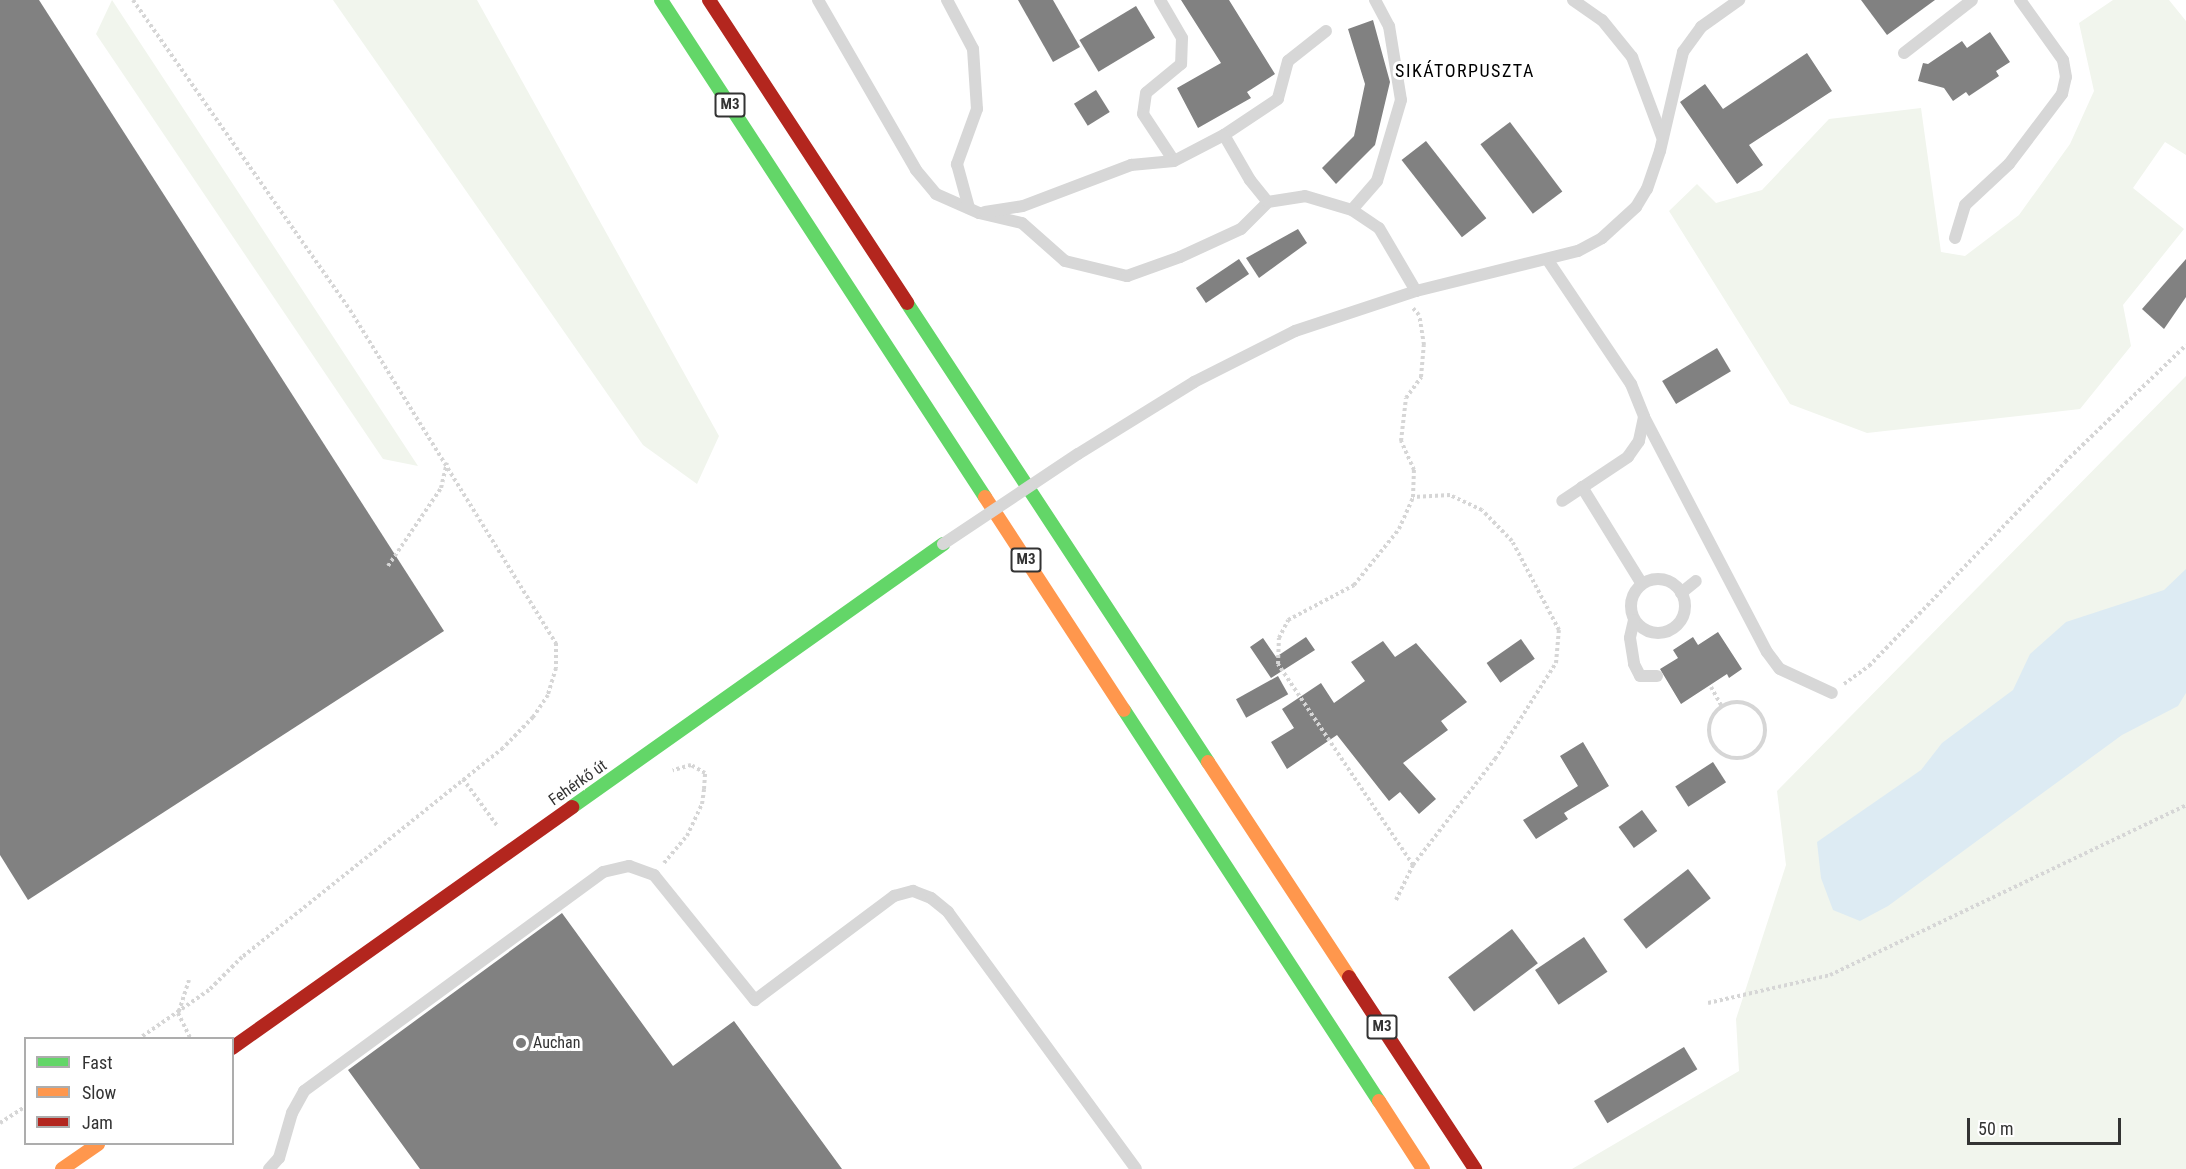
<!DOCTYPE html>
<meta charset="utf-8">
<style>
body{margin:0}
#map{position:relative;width:2186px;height:1169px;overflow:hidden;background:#fff;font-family:"Roboto Condensed",sans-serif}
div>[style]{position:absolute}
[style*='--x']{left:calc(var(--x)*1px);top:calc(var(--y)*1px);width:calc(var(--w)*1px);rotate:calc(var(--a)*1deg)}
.green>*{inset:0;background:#f1f5ed}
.water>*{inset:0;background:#ddebf3}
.building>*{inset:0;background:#818181;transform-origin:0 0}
.path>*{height:4px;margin-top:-2px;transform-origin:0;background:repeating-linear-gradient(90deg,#d6d6d6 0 3px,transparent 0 6px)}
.path>.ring{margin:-2px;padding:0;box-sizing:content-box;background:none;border:4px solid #d6d6d6;border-radius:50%}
.lane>*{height:12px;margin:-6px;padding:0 6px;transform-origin:6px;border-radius:6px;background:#d7d7d7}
.lane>.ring{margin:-6px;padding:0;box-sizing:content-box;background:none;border:12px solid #d7d7d7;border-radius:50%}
.fast>*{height:14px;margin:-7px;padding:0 7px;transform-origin:7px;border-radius:7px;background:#63d668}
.slow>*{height:14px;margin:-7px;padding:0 7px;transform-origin:7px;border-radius:7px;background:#ff974d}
.jam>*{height:14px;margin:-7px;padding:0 7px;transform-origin:7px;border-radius:7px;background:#b3261e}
.lane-bridge>*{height:12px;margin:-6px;padding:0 6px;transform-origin:6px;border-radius:6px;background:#d7d7d7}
.dots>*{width:16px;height:16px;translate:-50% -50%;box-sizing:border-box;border:3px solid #fff;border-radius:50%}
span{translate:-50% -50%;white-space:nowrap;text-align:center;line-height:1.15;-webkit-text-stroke:6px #fff;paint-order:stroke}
.shield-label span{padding:2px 4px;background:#fff;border:2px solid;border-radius:4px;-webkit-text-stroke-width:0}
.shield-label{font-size:15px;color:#333;font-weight:700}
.street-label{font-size:16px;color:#333}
.poi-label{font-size:16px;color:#333}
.left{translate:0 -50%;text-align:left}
.neighbourhood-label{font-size:18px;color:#000;letter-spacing:1.5px}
.legend{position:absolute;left:24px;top:1037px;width:210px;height:108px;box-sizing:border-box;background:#fff;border:2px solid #adadad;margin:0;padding:8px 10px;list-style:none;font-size:18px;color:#333}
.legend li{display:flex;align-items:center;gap:12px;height:30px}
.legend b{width:30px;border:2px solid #adadad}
.scale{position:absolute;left:1967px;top:1118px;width:154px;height:27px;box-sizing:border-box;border:3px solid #333;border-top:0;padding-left:8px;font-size:18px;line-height:21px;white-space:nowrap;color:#333;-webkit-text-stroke:4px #fff;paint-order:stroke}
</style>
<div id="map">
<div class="green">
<div style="clip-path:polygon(112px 0,418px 466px,383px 459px,96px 34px)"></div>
<div style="clip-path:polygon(333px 0,477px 0,719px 436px,697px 484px,643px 445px)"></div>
<div style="clip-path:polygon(2113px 0,2169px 0,2186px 21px,2186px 155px,2165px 142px,2133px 188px,2184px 229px,2123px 305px,2131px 346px,2080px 409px,1867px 433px,1790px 404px,1669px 211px,1697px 184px,1716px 203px,1762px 190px,1829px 119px,1921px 108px,1941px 252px,1965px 256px,2019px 215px,2070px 144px,2094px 91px,2079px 23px)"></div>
<div style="clip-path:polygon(2186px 376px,2186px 1169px,1572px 1169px,1739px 1071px,1736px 1019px,1786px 865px,1777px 791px)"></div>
</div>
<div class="water">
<div style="clip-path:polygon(2186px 569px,2186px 693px,2178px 706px,2122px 735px,1888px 906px,1860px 921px,1833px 910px,1821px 878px,1817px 842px,1921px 770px,1942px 743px,2013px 690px,2030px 654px,2066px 622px,2164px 590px)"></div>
</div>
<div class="building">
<div style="clip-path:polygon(0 0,39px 0,444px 631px,28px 900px,0 855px)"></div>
<div style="clip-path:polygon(1018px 0,1053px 0,1080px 47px,1053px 62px)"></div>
<div style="clip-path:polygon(1181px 0,1229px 0,1275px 74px,1247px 92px,1251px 98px,1198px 128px,1177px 88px,1221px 63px)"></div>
<div style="clip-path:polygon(1861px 0,1935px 0,1887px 35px)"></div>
<div style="left:1136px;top:6px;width:37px;height:66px;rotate:59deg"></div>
<div style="clip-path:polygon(1373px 20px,1390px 82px,1375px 145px,1336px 184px,1322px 168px,1354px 136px,1365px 84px,1348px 29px)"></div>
<div style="clip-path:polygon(1990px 32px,2010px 62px,1996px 71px,1999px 76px,1969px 96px,1966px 92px,1953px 101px,1944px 88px,1918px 81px,1923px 63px,1928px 64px,1962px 41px,1967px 48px)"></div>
<div style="clip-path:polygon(1807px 53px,1832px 91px,1749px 145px,1763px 165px,1737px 184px,1680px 102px,1705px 84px,1723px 109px)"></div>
<div style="left:1096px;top:90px;width:26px;height:26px;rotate:58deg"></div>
<div style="left:1510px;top:122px;width:87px;height:37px;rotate:53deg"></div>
<div style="left:1426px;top:141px;width:98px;height:31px;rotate:52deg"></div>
<div style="clip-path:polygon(1298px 229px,1307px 243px,1259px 278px,1246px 258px)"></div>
<div style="left:1239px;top:259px;width:18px;height:52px;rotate:56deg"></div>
<div style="clip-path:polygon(2186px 259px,2186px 297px,2164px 329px,2142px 309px)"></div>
<div style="left:1717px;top:348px;width:27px;height:64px;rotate:59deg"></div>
<div style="clip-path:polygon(1718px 632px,1742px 669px,1729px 678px,1727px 674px,1681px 704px,1660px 669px,1678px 658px,1673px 650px,1693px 637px,1698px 645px)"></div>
<div style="clip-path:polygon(1306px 637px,1315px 650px,1271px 678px,1250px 647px,1263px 638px,1276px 657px)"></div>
<div style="left:1521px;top:639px;width:24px;height:42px;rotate:55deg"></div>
<div style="clip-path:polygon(1383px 641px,1395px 657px,1416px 643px,1467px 702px,1441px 721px,1448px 730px,1403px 763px,1436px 799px,1419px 814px,1400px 792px,1389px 801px,1337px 735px,1287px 769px,1271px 742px,1294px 728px,1282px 709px,1321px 683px,1334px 703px,1365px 681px,1351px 662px)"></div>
<div style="left:1278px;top:676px;width:21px;height:48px;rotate:61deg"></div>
<div style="clip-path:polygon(1583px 742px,1609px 786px,1564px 813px,1568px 819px,1536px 839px,1523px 820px,1578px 786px,1560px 756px)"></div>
<div style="left:1713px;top:762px;width:24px;height:45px;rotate:57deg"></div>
<div style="left:1642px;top:810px;width:26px;height:29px;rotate:54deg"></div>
<div style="left:1688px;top:869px;width:37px;height:82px;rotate:52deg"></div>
<div style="clip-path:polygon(562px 913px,673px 1066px,734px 1021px,842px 1169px,420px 1169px,348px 1070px)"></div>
<div style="left:1512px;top:929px;width:43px;height:80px;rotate:53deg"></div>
<div style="left:1584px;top:937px;width:42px;height:59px;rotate:56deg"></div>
<div style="left:1684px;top:1047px;width:26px;height:105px;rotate:59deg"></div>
</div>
<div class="path">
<div style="--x:133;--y:0;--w:378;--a:55"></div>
<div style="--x:350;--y:310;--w:392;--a:58.3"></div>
<div style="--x:556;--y:643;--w:25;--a:90"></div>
<div style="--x:556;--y:668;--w:28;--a:107"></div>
<div style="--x:548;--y:695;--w:27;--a:124"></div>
<div style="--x:533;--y:717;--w:43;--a:134.1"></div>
<div style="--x:503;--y:748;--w:334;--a:141.3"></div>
<div style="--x:242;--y:957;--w:47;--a:135"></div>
<div style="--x:209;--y:990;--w:84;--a:145.2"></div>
<div style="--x:388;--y:566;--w:94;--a:-55.8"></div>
<div style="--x:441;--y:488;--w:26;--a:-77"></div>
<div style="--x:1844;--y:684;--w:31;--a:-36"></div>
<div style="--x:1869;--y:666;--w:283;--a:-46.1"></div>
<div style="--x:2065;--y:462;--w:168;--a:-44"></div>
<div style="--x:1711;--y:687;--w:21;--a:61"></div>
<div class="ring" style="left:1709px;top:702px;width:52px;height:52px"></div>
<div style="--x:463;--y:779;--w:59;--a:53.9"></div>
<div style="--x:664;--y:863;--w:35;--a:-50"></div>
<div style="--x:687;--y:836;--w:35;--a:-65"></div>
<div style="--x:702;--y:804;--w:15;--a:-82"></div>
<div style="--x:704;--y:789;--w:16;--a:-86"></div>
<div style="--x:705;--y:773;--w:16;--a:-150"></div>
<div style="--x:691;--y:765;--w:19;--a:164"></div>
<div style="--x:1413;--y:865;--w:242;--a:-123.9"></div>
<div style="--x:1278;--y:664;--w:26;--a:-88"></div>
<div style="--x:1279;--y:638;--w:20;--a:-63"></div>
<div style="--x:1288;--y:620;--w:75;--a:-27.9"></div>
<div style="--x:1354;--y:585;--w:72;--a:-51.2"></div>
<div style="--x:1399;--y:529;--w:35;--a:-66"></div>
<div style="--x:1413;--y:497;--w:27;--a:-88"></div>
<div style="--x:1414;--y:470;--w:32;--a:-114"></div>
<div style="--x:1401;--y:441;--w:43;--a:-83.4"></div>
<div style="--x:1406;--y:398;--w:26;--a:-54"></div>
<div style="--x:1421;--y:377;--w:32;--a:-85"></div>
<div style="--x:1424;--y:345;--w:30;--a:-99"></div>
<div style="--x:1419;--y:315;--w:9;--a:-131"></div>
<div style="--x:1396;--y:900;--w:39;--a:-64"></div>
<div style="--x:1413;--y:865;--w:134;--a:-52.3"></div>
<div style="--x:1495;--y:759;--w:114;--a:-57.6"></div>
<div style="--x:1556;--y:663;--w:33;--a:-85"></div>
<div style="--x:1559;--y:630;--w:101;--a:-117.8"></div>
<div style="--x:1512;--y:541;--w:43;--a:-134.1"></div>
<div style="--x:1482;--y:510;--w:35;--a:-155"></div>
<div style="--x:1450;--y:495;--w:37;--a:177"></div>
<div style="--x:189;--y:980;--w:35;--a:108"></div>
<div style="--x:178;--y:1013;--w:28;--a:64"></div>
<div style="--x:1708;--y:1003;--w:125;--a:-12.9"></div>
<div style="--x:1830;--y:975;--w:395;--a:-25.5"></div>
<div style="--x:0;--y:1123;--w:31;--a:-33"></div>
</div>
<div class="lane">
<div style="--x:818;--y:0;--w:196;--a:60"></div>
<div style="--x:916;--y:170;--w:31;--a:50"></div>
<div style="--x:936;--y:194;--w:47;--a:23.8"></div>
<div style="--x:979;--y:213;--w:44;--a:13.1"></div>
<div style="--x:1022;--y:223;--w:57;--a:41.5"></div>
<div style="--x:1065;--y:261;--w:64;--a:13.6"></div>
<div style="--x:1127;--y:276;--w:56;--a:-19.7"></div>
<div style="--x:1180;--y:257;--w:67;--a:-24.7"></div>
<div style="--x:1241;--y:229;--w:38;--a:-45"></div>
<div style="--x:947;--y:0;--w:55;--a:62"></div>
<div style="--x:973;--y:49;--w:60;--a:86.2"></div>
<div style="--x:977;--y:109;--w:59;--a:110"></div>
<div style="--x:957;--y:164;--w:46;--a:74.7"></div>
<div style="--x:1160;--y:0;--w:44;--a:59.9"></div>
<div style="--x:1182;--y:38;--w:26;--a:92"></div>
<div style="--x:1181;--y:64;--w:45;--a:140.4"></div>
<div style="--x:1146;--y:93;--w:21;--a:98"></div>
<div style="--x:1143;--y:114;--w:56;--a:56.6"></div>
<div style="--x:1375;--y:0;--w:30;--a:62"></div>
<div style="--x:1389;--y:26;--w:75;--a:80.8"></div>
<div style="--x:1401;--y:100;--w:84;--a:106.5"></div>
<div style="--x:1377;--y:181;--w:38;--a:131"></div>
<div style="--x:1352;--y:210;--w:32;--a:34"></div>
<div style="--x:1379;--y:228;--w:73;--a:59.6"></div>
<div style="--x:1573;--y:0;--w:35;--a:35"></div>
<div style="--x:1602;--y:20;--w:48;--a:51"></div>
<div style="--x:1632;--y:57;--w:85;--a:69.4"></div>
<div style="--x:1326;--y:31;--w:48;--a:141.7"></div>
<div style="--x:1288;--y:61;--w:39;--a:105"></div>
<div style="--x:1278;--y:99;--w:65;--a:146.3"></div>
<div style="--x:1224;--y:135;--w:52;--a:60"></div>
<div style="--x:1250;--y:180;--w:28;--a:51"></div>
<div style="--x:1268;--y:202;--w:37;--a:-9"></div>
<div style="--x:1305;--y:196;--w:49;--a:16.6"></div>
<div style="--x:1904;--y:53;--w:86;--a:-37.9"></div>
<div style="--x:985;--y:212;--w:38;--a:-9"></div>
<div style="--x:1023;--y:206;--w:116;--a:-20.8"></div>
<div style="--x:1131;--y:165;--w:43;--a:-5.3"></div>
<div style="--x:1174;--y:161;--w:56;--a:-27.5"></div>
<div style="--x:1955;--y:238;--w:34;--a:-73"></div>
<div style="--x:1965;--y:205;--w:60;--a:-43"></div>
<div style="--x:2009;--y:164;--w:88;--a:-52.9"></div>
<div style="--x:2062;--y:94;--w:17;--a:-77"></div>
<div style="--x:2066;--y:77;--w:17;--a:-100"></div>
<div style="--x:2063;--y:60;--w:74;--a:-125.6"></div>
<div style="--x:1547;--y:259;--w:151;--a:56.1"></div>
<div style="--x:1631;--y:384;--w:35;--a:68"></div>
<div style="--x:1644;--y:417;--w:25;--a:102"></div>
<div style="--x:1639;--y:441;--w:19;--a:125"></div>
<div style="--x:1628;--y:457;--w:79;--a:146.3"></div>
<div style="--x:1644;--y:417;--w:265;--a:62.4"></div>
<div style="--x:1767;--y:652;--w:21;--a:53"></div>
<div style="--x:1780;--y:669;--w:57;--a:24.8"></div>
<div style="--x:1078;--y:454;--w:137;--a:-31.8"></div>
<div style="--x:1194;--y:382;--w:113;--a:-26.8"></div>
<div style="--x:1295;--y:331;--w:127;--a:-18.3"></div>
<div style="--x:1416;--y:291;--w:167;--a:-13.9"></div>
<div style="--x:1578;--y:251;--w:27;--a:-28"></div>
<div style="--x:1602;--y:238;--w:46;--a:-42.4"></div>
<div style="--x:1636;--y:207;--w:21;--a:-59"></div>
<div style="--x:1647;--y:189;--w:40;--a:-71.1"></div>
<div style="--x:1660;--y:151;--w:102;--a:-76.9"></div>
<div style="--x:1683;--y:52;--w:31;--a:-54"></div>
<div style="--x:1701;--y:27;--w:47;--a:-35.4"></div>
<div style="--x:1582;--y:487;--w:114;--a:58.3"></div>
<div class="ring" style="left:1631px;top:579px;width:42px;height:42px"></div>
<div style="--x:1681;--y:593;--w:19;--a:-39"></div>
<div style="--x:1634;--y:620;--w:18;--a:103"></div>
<div style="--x:1630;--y:638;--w:26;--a:81"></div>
<div style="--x:1634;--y:664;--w:13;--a:63"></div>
<div style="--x:1640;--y:676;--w:17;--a:0"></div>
<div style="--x:269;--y:1169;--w:15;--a:-48"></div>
<div style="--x:279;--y:1158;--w:47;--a:-73.9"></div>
<div style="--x:292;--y:1113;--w:25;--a:-61"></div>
<div style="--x:304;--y:1091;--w:371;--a:-36.2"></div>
<div style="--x:603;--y:872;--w:27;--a:-13"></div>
<div style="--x:629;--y:866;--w:27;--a:20"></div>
<div style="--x:654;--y:875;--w:161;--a:51.1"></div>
<div style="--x:755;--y:1000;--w:174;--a:-36.8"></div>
<div style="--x:894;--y:896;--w:20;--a:-15"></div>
<div style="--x:913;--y:891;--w:19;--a:21"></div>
<div style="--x:931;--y:898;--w:22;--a:39"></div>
<div style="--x:948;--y:912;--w:318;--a:53.8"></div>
</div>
<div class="fast">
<div style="--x:661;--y:0;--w:593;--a:56.9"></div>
<div style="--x:907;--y:303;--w:549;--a:56.74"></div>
<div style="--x:1124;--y:710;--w:467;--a:56.9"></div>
<div style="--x:572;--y:807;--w:455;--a:-35.3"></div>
</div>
<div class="slow">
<div style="--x:985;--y:497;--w:254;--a:56.9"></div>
<div style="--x:1208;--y:762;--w:257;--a:56.7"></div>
<div style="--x:1379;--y:1101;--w:81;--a:57.1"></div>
<div style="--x:62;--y:1169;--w:44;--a:-34.8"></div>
</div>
<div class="jam">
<div style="--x:709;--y:0;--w:362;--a:56.8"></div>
<div style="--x:1349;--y:977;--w:230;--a:56.7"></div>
<div style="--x:232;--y:1048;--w:417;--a:-35.3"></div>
</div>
<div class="lane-bridge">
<div style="--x:943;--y:544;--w:162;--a:-33.7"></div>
</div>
<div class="dots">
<div style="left:521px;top:1043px;background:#7a7a7a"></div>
</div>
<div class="shield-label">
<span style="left:730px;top:105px">M3</span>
<span style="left:1026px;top:560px">M3</span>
<span style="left:1382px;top:1027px">M3</span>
</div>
<div class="street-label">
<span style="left:578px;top:783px;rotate:-35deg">Fehérkő út</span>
</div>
<div class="poi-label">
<span class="left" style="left:533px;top:1043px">Auchan</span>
</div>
<div class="neighbourhood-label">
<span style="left:1465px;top:71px">SIKÁTORPUSZTA</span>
</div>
<ul class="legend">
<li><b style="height:8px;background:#63d668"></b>Fast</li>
<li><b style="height:8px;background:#ff974d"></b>Slow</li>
<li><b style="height:8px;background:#b3261e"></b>Jam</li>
</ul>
<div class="scale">50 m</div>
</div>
